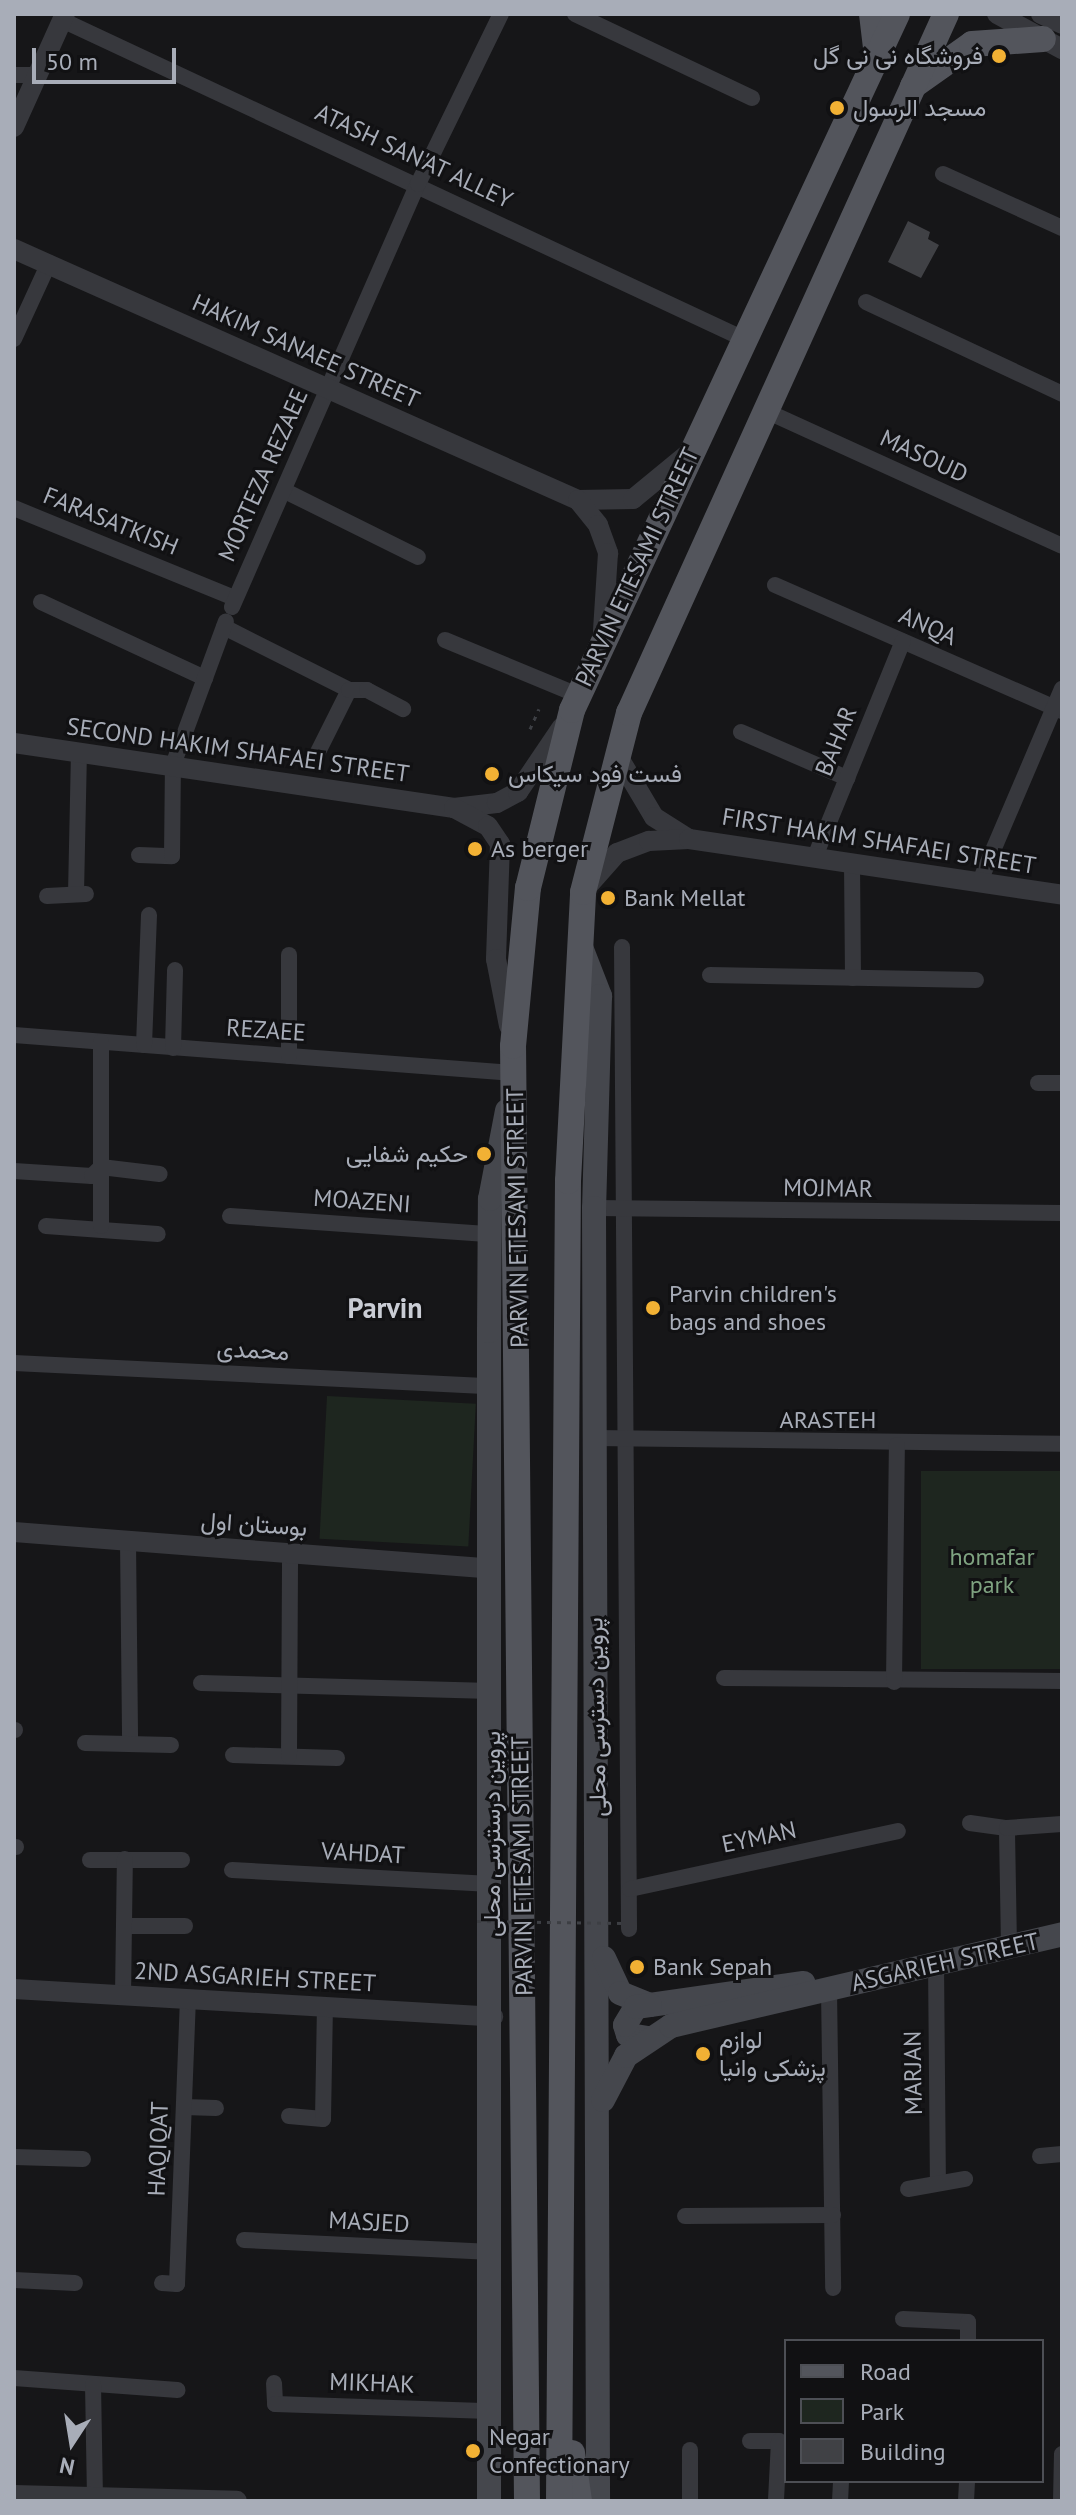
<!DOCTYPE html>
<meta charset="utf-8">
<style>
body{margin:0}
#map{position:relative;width:1076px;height:2515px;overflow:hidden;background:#161618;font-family:"PT Sans",Vazirmatn,sans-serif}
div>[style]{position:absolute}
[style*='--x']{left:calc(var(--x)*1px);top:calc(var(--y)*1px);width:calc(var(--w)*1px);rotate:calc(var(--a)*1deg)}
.green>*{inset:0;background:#1e261f;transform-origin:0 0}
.building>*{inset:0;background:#404145}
.path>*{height:3px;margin-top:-1.5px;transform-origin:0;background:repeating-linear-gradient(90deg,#3d3f44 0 4px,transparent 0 10px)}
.minor>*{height:16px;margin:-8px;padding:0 8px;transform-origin:8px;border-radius:8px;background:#37383d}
.tertiary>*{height:20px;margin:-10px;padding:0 10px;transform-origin:10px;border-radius:10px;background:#37383d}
.secondary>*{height:24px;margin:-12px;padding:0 12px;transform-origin:12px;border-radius:12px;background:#45474d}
.primary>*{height:26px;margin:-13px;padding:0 13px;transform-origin:13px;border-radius:13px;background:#53555c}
.path-bridge>*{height:3px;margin-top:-1.5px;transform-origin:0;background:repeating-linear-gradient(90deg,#3d3f44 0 4px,transparent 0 10px)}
.dots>*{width:22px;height:22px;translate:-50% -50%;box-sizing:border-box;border:4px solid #111113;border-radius:50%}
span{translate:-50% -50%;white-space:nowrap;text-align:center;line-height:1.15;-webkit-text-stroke:6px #111113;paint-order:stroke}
.poi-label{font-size:24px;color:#a8adb8}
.right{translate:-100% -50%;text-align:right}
.left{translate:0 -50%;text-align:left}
.street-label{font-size:24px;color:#a8adb8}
.park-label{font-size:24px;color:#7fa381}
.quarter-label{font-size:28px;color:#c9ccd4;font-weight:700}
.frame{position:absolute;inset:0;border:16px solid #a8adb8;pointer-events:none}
.legend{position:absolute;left:784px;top:2339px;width:260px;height:144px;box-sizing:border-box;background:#111113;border:2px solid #4d4f55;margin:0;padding:10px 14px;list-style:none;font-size:24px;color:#a8adb8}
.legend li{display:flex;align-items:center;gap:16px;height:40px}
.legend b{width:40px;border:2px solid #4d4f55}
.north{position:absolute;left:32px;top:2403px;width:80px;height:80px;-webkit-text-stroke:6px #111113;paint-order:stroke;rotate:192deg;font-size:22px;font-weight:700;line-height:32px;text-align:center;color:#a8adb8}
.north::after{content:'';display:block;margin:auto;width:28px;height:36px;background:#a8adb8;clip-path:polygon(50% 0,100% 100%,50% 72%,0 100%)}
.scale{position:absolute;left:32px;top:48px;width:144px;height:36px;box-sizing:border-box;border:4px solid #a8adb8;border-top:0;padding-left:10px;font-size:24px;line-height:28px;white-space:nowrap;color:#a8adb8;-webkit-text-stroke:6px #111113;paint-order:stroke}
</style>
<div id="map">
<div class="green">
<div style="left:327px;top:1396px;width:149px;height:143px;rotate:3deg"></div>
<div style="left:1062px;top:1471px;width:198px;height:141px;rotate:90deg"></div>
</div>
<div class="building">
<div style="clip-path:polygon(908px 221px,930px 232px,928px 239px,939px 245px,921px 278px,888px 262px)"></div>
</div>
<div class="path">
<div style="--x:530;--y:729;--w:22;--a:-66"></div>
</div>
<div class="minor">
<div style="--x:575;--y:14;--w:196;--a:25.4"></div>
<div style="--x:62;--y:20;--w:753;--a:25.07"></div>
<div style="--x:14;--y:75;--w:23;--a:0"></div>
<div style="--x:943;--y:174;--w:131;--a:24.4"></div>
<div style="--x:866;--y:302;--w:217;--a:25.1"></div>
<div style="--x:14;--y:339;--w:84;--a:-65.3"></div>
<div style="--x:766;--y:411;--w:325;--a:24.5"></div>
<div style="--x:287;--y:492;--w:146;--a:26.4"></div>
<div style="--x:14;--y:508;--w:239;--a:22.2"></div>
<div style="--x:775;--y:585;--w:313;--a:23.7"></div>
<div style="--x:41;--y:602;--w:181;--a:24.9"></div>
<div style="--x:232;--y:607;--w:462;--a:-66.3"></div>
<div style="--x:418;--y:184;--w:189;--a:-64"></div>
<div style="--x:224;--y:627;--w:140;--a:26.7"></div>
<div style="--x:349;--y:690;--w:80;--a:116.6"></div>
<div style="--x:445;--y:640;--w:144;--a:22.5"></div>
<div style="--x:349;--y:690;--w:18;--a:0"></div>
<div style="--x:367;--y:690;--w:41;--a:27.8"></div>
<div style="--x:741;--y:732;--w:116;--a:23.5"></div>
<div style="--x:139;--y:855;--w:33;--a:2"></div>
<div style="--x:172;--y:856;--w:91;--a:-89.4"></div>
<div style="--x:173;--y:765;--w:153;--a:-69.8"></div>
<div style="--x:814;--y:859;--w:235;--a:-67.8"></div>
<div style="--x:852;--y:863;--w:115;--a:89.5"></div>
<div style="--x:980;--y:881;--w:209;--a:-66.9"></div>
<div style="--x:76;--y:894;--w:142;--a:-88.8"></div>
<div style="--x:47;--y:896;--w:39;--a:-3"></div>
<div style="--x:622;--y:947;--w:982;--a:89.59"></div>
<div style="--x:710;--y:975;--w:266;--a:1.1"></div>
<div style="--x:14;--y:1035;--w:501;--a:4.35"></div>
<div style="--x:144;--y:1045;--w:130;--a:-87.8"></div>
<div style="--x:173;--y:1048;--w:78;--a:-88.5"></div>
<div style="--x:289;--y:1056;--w:101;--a:-90"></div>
<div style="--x:1038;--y:1083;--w:24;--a:0"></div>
<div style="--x:14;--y:1171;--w:78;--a:3.7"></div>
<div style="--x:92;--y:1176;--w:13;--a:-45"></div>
<div style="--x:101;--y:1167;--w:59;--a:6.8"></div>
<div style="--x:594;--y:1208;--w:468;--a:0.6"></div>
<div style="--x:230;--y:1216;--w:261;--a:4"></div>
<div style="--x:46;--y:1226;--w:112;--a:4.1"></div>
<div style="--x:101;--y:1226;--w:184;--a:-90"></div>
<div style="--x:14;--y:1363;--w:476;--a:2.8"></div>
<div style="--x:594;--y:1438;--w:468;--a:0.7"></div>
<div style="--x:128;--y:1541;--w:201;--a:89.4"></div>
<div style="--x:724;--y:1678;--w:338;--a:0.5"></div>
<div style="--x:894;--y:1682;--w:237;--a:-89.3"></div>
<div style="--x:201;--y:1683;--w:290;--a:1.6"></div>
<div style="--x:14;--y:1730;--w:1;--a:0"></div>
<div style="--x:85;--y:1743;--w:86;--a:1.3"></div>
<div style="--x:233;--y:1755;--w:104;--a:1.7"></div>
<div style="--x:289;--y:1756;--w:203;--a:-89.7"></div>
<div style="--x:970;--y:1823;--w:37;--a:8"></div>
<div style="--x:14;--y:1847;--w:2;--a:0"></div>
<div style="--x:90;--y:1860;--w:92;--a:0"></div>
<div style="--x:232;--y:1870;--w:259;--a:3.1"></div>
<div style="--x:630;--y:1889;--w:274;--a:-12.2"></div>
<div style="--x:125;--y:1926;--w:60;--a:0"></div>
<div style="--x:1009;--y:1946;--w:118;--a:-91"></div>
<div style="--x:1007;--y:1828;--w:55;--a:-4.2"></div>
<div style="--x:936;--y:1962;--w:221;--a:89.5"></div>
<div style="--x:829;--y:1990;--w:298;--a:89.2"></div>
<div style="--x:123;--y:1995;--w:136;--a:-89.2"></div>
<div style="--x:184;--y:2107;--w:32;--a:2"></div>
<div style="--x:289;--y:2116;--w:34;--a:5"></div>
<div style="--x:323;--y:2119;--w:112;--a:-89"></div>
<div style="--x:1040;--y:2156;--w:22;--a:-5"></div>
<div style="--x:14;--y:2157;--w:69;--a:1.7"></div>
<div style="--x:908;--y:2189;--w:58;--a:-10"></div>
<div style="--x:685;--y:2216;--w:148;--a:-0.4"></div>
<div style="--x:244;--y:2240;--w:248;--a:2.8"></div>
<div style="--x:14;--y:2280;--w:61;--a:2.8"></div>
<div style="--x:162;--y:2283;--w:15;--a:4"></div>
<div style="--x:177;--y:2284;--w:284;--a:-87.8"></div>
<div style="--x:903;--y:2319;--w:65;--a:2.6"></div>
<div style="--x:968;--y:2322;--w:19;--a:90"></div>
<div style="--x:14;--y:2378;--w:164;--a:4.2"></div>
<div style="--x:274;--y:2383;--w:21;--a:87"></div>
<div style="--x:275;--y:2404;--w:215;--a:1.9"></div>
<div style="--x:93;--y:2384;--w:113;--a:89"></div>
<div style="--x:750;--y:2441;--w:29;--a:0"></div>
<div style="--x:779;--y:2441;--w:60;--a:92.9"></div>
<div style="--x:690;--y:2501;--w:51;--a:-90"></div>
<div style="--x:840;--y:2501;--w:20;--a:-87"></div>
<div style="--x:966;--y:2501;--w:20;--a:-87"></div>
<div style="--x:1061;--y:2501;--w:47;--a:-88.8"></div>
</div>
<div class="tertiary">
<div style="--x:997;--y:14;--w:74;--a:28.3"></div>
<div style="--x:1041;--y:14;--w:23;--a:25"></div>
<div style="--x:14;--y:127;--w:124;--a:-65.7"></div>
<div style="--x:14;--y:249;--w:617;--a:23.99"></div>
<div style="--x:578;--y:500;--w:55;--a:-1"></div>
<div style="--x:633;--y:499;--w:72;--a:-39.4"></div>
<div style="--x:578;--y:500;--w:32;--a:51"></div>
<div style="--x:598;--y:525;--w:30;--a:70"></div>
<div style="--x:608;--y:553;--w:78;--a:93.7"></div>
<div style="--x:14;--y:743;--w:445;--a:8.4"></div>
<div style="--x:454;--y:808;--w:43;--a:-6.6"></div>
<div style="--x:497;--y:803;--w:24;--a:-28"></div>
<div style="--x:518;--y:792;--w:78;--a:-55.9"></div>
<div style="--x:616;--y:753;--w:74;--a:59.3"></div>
<div style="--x:654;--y:817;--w:41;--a:32.2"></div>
<div style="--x:454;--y:808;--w:38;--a:28"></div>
<div style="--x:488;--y:826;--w:22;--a:56"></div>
<div style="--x:500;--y:844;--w:115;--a:92"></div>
<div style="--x:496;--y:959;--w:68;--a:79"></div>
<div style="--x:585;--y:889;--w:48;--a:-48.4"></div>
<div style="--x:617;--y:853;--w:34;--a:-21"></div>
<div style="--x:649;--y:841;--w:40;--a:-2.9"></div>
<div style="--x:689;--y:839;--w:377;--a:8.5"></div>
<div style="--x:14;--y:1532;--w:477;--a:4.4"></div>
<div style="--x:14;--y:1989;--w:480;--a:3.3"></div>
<div style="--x:14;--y:2495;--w:223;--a:1.5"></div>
</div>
<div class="secondary">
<div style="--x:581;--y:947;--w:53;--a:68.8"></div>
<div style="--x:600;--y:996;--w:212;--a:91.6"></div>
<div style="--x:594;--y:1208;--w:1293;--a:89.82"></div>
<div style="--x:604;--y:1958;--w:38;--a:65"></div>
<div style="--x:620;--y:1993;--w:32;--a:22"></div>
<div style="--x:650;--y:2005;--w:155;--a:-8.2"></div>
<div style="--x:648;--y:2038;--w:20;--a:-171"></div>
<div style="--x:628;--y:2035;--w:10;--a:-107"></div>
<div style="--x:625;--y:2025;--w:21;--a:-59"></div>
<div style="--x:636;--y:2007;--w:14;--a:-8"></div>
<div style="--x:603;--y:2100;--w:50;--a:-62.4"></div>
<div style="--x:626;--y:2056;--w:54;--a:-33.7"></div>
<div style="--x:671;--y:2026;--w:402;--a:-13.2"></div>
<div style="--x:489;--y:2501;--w:1170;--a:-90"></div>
<div style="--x:489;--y:1331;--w:132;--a:-89.6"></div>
<div style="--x:490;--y:1199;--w:90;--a:-79.1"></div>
</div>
<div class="primary">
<div style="--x:872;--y:14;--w:42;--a:83.2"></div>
<div style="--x:913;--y:86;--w:72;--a:-35.4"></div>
<div style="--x:972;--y:44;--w:71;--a:-4"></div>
<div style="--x:572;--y:2453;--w:49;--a:81.7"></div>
<div style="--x:527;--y:2501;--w:1455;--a:-90.55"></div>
<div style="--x:513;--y:1046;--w:159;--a:-84.6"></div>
<div style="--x:528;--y:888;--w:183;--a:-76.1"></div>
<div style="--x:572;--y:710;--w:768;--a:-64.97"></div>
<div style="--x:559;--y:2501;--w:1320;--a:-89.61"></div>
<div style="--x:568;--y:1181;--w:289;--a:-87"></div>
<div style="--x:583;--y:892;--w:185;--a:-75.6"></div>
<div style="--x:629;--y:713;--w:768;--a:-65.61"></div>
</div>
<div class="path-bridge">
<div style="--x:477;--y:1921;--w:147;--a:0.8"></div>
</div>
<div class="dots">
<div style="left:999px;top:56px;background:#f2b134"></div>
<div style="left:837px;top:108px;background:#f2b134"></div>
<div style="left:492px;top:774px;background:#f2b134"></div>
<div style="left:475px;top:849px;background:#f2b134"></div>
<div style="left:608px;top:898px;background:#f2b134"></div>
<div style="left:484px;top:1154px;background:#f2b134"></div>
<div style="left:653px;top:1308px;background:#f2b134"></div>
<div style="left:637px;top:1967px;background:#f2b134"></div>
<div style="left:703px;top:2054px;background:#f2b134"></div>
<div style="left:473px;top:2451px;background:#f2b134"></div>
</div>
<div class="poi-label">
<span class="right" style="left:983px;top:56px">فروشگاه نی نی گل</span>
<span class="left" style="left:853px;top:108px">مسجد الرسول</span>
<span class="left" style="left:508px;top:774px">فست فود سیکاس</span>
<span class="left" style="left:491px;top:849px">As berger</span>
<span class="left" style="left:624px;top:898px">Bank Mellat</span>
<span class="right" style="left:468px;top:1154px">حکیم شفایی</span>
<span class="left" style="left:669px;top:1308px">Parvin children's<br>bags and shoes</span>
<span class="left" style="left:653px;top:1967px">Bank Sepah</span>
<span class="left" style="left:719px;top:2054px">لوازم<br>پزشکی وانیا</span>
<span class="left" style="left:489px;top:2451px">Negar<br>Confectionary</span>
</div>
<div class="street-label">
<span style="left:414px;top:156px;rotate:25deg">ATASH SAN'AT ALLEY</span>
<span style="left:306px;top:351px;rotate:24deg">HAKIM SANAEE STREET</span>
<span style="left:924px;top:456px;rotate:25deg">MASOUD</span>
<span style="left:263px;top:475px;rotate:-66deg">MORTEZA REZAEE</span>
<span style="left:111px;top:521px;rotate:22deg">FARASATKISH</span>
<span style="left:637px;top:567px;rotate:-65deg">PARVIN ETESAMI STREET</span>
<span style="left:928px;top:626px;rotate:24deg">ANQA</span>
<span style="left:836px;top:741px;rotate:-68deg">BAHAR</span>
<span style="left:238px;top:750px;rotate:8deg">SECOND HAKIM SHAFAEI STREET</span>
<span style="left:879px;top:841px;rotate:9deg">FIRST HAKIM SHAFAEI STREET</span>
<span style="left:266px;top:1030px;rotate:4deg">REZAEE</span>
<span style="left:828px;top:1188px;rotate:1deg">MOJMAR</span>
<span style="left:362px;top:1201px;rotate:4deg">MOAZENI</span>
<span style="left:517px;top:1218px;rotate:-91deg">PARVIN ETESAMI STREET</span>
<span style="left:253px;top:1350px;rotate:3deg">محمدی</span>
<span style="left:828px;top:1420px">ARASTEH</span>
<span style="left:254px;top:1524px;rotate:4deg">بوستان اول</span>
<span style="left:596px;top:1717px;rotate:-91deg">پروین دسترسی محلی</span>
<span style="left:492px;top:1834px;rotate:-90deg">پروین درسترسی محلی</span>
<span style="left:759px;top:1837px;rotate:-12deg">EYMAN</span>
<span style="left:363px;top:1853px;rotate:3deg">VAHDAT</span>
<span style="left:522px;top:1866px;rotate:-91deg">PARVIN ETESAMI STREET</span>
<span style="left:945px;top:1962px;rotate:-13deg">ASGARIEH STREET</span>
<span style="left:255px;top:1977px;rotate:3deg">2ND ASGARIEH STREET</span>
<span style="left:913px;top:2073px;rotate:-91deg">MARJAN</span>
<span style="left:158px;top:2149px;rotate:-88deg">HAQIQAT</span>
<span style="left:369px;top:2222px;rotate:3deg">MASJED</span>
<span style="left:372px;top:2383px;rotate:2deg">MIKHAK</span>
</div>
<div class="park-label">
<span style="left:992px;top:1571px">homafar<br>park</span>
</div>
<div class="quarter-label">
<span style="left:385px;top:1308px">Parvin</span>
</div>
<div class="frame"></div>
<ul class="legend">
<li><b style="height:10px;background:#53555c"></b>Road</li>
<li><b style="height:22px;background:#1e261f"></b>Park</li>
<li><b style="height:22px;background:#404145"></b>Building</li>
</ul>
<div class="north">N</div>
<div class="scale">50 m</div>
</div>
